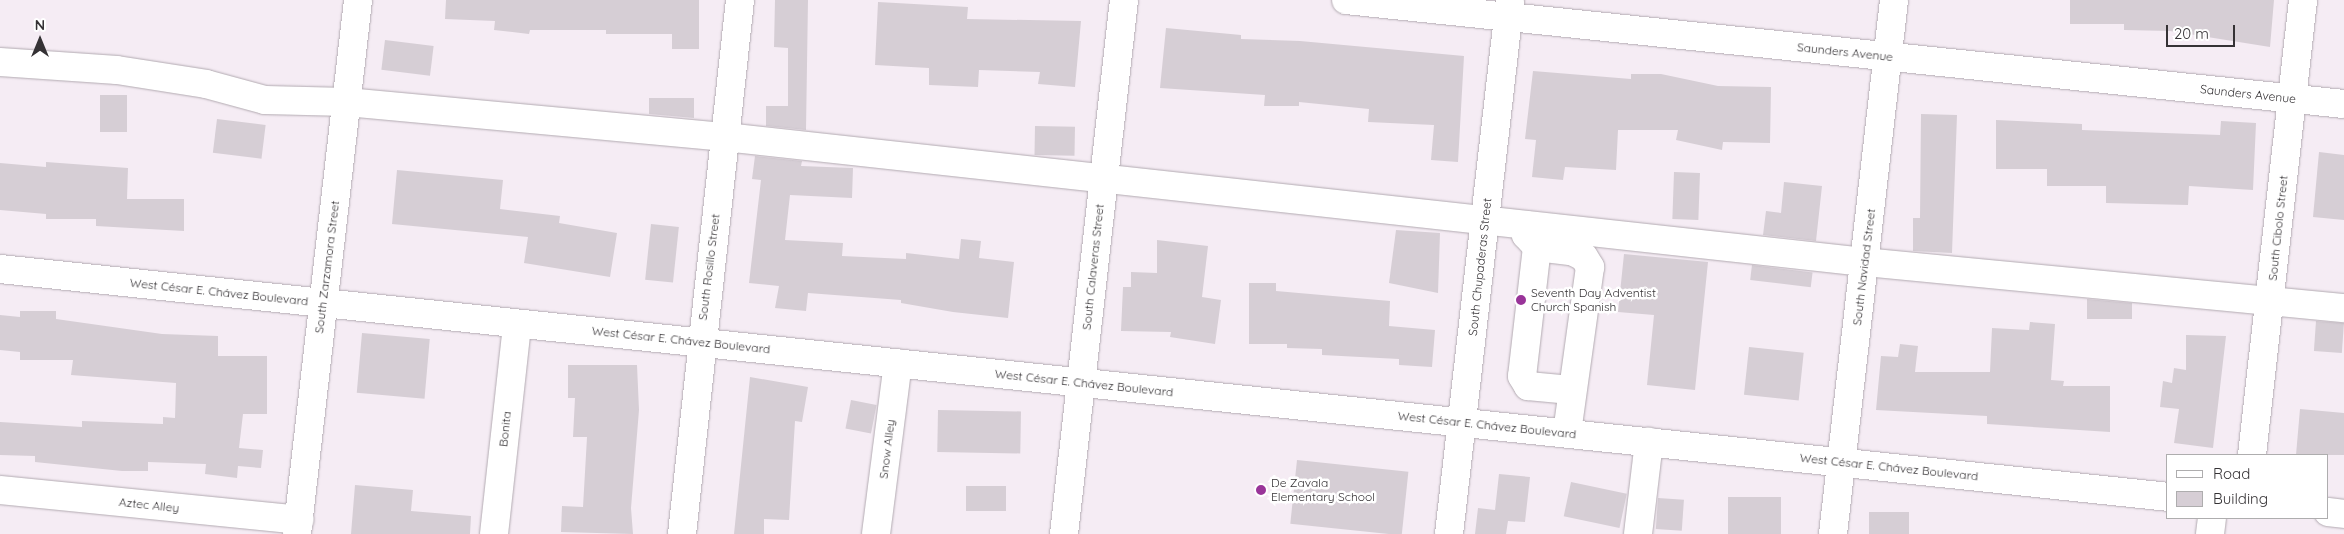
<!DOCTYPE html>
<meta charset="utf-8">
<style>
body{margin:0}
#map{position:relative;width:2344px;height:534px;overflow:hidden;background:#f5ecf4;font-family:Quicksand,sans-serif}
div>[style]{position:absolute}
[style*='--x']{left:calc(var(--x)*1px);top:calc(var(--y)*1px);width:calc(var(--w)*1px);rotate:calc(var(--a)*1deg)}
.building>*{inset:0;background:#d6ced5;transform-origin:0 0}
.roads{filter:drop-shadow(0 0 1px #b2aab1) drop-shadow(0 0 1px #b2aab1)}
.minor>*{height:28px;margin:-14px;padding:0 14px;transform-origin:14px;border-radius:14px;background:#fff}
.major>*{height:28px;margin:-14px;padding:0 14px;transform-origin:14px;border-radius:14px;background:#fff}
.dots>*{width:14px;height:14px;translate:-50% -50%;box-sizing:border-box;border:2px solid #fff;border-radius:50%}
span{translate:-50% -50%;white-space:nowrap;text-align:center;line-height:1.15;-webkit-text-stroke:5px #fff;paint-order:stroke}
.street-label{font-size:12px;color:#353235}
.poi-label{font-size:12px;color:#353235}
.left{translate:0 -50%;text-align:left}
.legend{position:absolute;left:2166px;top:454px;width:162px;height:65px;box-sizing:border-box;background:#fff;border:1px solid #aeadae;margin:0;padding:6px 9px;list-style:none;font-size:15px;color:#353235}
.legend li{display:flex;align-items:center;gap:10px;height:25px}
.legend b{width:25px;border:1px solid #aeadae}
.north{position:absolute;left:15px;top:15px;width:50px;height:50px;-webkit-text-stroke:4px #fff;paint-order:stroke;rotate:0deg;font-size:14px;font-weight:700;line-height:20px;text-align:center;color:#353235}
.north::after{content:'';display:block;margin:auto;width:18px;height:22px;background:#353235;clip-path:polygon(50% 0,100% 100%,50% 72%,0 100%)}
.scale{position:absolute;left:2166px;top:25px;width:69px;height:22px;box-sizing:border-box;border:2px solid #353235;border-top:0;padding-left:6px;font-size:15px;line-height:18px;white-space:nowrap;color:#353235;-webkit-text-stroke:4px #fff;paint-order:stroke}
</style>
<div id="map">
<div class="building">
<div style="clip-path:polygon(446px 0,699px 0,699px 49px,672px 49px,672px 34px,606px 34px,606px 30px,530px 30px,529px 34px,494px 30px,495px 21px,445px 19px)"></div>
<div style="clip-path:polygon(775px 0,808px 0,806px 130px,766px 126px,766px 106px,788px 106px,788px 48px,774px 47px)"></div>
<div style="clip-path:polygon(2070px 0,2274px 0,2270px 47px,2170px 31px,2124px 30px,2124px 24px,2070px 24px)"></div>
<div style="clip-path:polygon(878px 2px,968px 7px,967px 19px,1081px 21px,1075px 87px,1038px 84px,1040px 72px,979px 70px,978px 87px,929px 85px,929px 68px,875px 65px)"></div>
<div style="clip-path:polygon(1166px 28px,1241px 35px,1241px 39px,1300px 41px,1464px 56px,1458px 162px,1431px 160px,1434px 125px,1368px 122px,1369px 109px,1299px 102px,1299px 106px,1264px 106px,1265px 95px,1160px 88px)"></div>
<div style="left:385px;top:40px;width:49px;height:30px;rotate:7deg"></div>
<div style="clip-path:polygon(1533px 71px,1631px 79px,1631px 74px,1661px 74px,1718px 86px,1771px 87px,1770px 143px,1723px 142px,1722px 150px,1676px 140px,1678px 130px,1618px 130px,1616px 170px,1565px 167px,1563px 180px,1532px 177px,1536px 140px,1525px 139px)"></div>
<div style="left:100px;top:95px;width:27px;height:37px"></div>
<div style="clip-path:polygon(649px 98px,694px 98px,694px 118px,649px 114px)"></div>
<div style="clip-path:polygon(1921px 114px,1957px 115px,1952px 253px,1913px 251px,1913px 218px,1920px 218px)"></div>
<div style="left:217px;top:119px;width:49px;height:34px;rotate:7deg"></div>
<div style="clip-path:polygon(1996px 120px,2082px 124px,2082px 130px,2220px 135px,2221px 121px,2256px 123px,2253px 190px,2189px 186px,2188px 205px,2106px 203px,2106px 186px,2047px 186px,2047px 169px,1996px 169px)"></div>
<div style="left:1035px;top:126px;width:40px;height:29px;rotate:1deg"></div>
<div style="clip-path:polygon(2319px 152px,2344px 155px,2344px 220px,2313px 217px)"></div>
<div style="clip-path:polygon(755px 156px,802px 161px,801px 166px,853px 168px,852px 198px,790px 195px,785px 240px,843px 243px,842px 256px,906px 259px,906px 253px,959px 259px,961px 239px,981px 241px,979px 258px,1014px 262px,1008px 318px,953px 312px,901px 303px,901px 300px,808px 293px,806px 311px,775px 308px,779px 286px,749px 283px,761px 180px,752px 179px)"></div>
<div style="clip-path:polygon(46px 162px,128px 168px,127px 199px,184px 199px,184px 231px,96px 226px,96px 219px,46px 219px,46px 214px,0 210px,0 163px,46px 167px)"></div>
<div style="clip-path:polygon(397px 170px,503px 180px,500px 209px,560px 216px,559px 223px,617px 233px,610px 277px,524px 263px,528px 237px,392px 224px)"></div>
<div style="left:1674px;top:172px;width:26px;height:47px;rotate:2deg"></div>
<div style="clip-path:polygon(1784px 182px,1822px 186px,1816px 241px,1763px 235px,1766px 211px,1781px 213px)"></div>
<div style="left:651px;top:224px;width:28px;height:56px;rotate:6deg"></div>
<div style="clip-path:polygon(1396px 230px,1440px 233px,1438px 293px,1389px 283px)"></div>
<div style="clip-path:polygon(1157px 240px,1208px 246px,1202px 297px,1221px 300px,1215px 344px,1170px 337px,1171px 332px,1121px 331px,1123px 287px,1131px 287px,1131px 272px,1157px 273px)"></div>
<div style="clip-path:polygon(1624px 254px,1708px 262px,1695px 390px,1647px 385px,1654px 315px,1618px 312px)"></div>
<div style="left:1752px;top:265px;width:61px;height:15px;rotate:7deg"></div>
<div style="clip-path:polygon(1249px 283px,1276px 283px,1276px 291px,1390px 301px,1389px 326px,1435px 330px,1432px 367px,1399px 365px,1399px 359px,1322px 355px,1322px 349px,1287px 348px,1287px 344px,1249px 344px)"></div>
<div style="clip-path:polygon(2087px 299px,2132px 303px,2132px 319px,2087px 319px)"></div>
<div style="clip-path:polygon(20px 311px,56px 311px,56px 319px,162px 334px,218px 336px,218px 356px,267px 356px,267px 414px,243px 414px,239px 448px,263px 450px,261px 468px,238px 466px,237px 478px,205px 474px,206px 464px,148px 462px,148px 471px,122px 471px,35px 462px,35px 456px,0 455px,0 422px,82px 427px,82px 421px,163px 424px,163px 417px,175px 418px,176px 383px,71px 375px,73px 360px,20px 360px,20px 352px,0 350px,0 315px,20px 317px)"></div>
<div style="left:2316px;top:321px;width:28px;height:30px;rotate:4deg"></div>
<div style="clip-path:polygon(2030px 322px,2055px 324px,2051px 380px,2064px 381px,2063px 386px,2110px 386px,2110px 432px,1987px 424px,1987px 416px,1876px 410px,1881px 356px,1898px 357px,1900px 344px,1918px 346px,1915px 372px,1990px 372px,1992px 328px,2029px 330px)"></div>
<div style="left:362px;top:333px;width:68px;height:60px;rotate:5deg"></div>
<div style="clip-path:polygon(2186px 335px,2226px 336px,2213px 448px,2174px 443px,2179px 409px,2160px 407px,2163px 381px,2172px 383px,2174px 368px,2186px 370px)"></div>
<div style="left:1749px;top:347px;width:55px;height:48px;rotate:6deg"></div>
<div style="clip-path:polygon(568px 365px,637px 365px,639px 410px,631px 508px,633px 534px,561px 532px,562px 506px,583px 507px,587px 437px,573px 437px,575px 398px,568px 398px)"></div>
<div style="clip-path:polygon(750px 377px,808px 387px,802px 422px,795px 421px,789px 520px,764px 519px,764px 534px,734px 534px)"></div>
<div style="left:851px;top:400px;width:26px;height:29px;rotate:11deg"></div>
<div style="clip-path:polygon(2300px 409px,2344px 413px,2344px 455px,2296px 455px)"></div>
<div style="left:938px;top:410px;width:83px;height:42px;rotate:1deg"></div>
<div style="left:1297px;top:460px;width:112px;height:64px;rotate:6deg"></div>
<div style="clip-path:polygon(1499px 474px,1530px 477px,1525px 522px,1508px 521px,1506px 534px,1475px 534px,1478px 508px,1495px 510px)"></div>
<div style="left:1571px;top:482px;width:57px;height:35px;rotate:12deg"></div>
<div style="clip-path:polygon(355px 485px,413px 490px,411px 511px,471px 516px,470px 534px,351px 534px)"></div>
<div style="left:966px;top:486px;width:40px;height:25px"></div>
<div style="left:1728px;top:497px;width:53px;height:37px"></div>
<div style="left:1658px;top:498px;width:26px;height:31px;rotate:4deg"></div>
<div style="left:1869px;top:512px;width:40px;height:22px"></div>
</div>
<div class="roads">
<div class="minor">
<div style="--x:1346;--y:0;--w:1003;--a:5.95"></div>
<div style="--x:0;--y:62;--w:117;--a:3.9"></div>
<div style="--x:117;--y:70;--w:90;--a:8.9"></div>
<div style="--x:206;--y:84;--w:61;--a:15.2"></div>
<div style="--x:265;--y:100;--w:82;--a:1.4"></div>
<div style="--x:347;--y:102;--w:380;--a:5.3"></div>
<div style="--x:725;--y:137;--w:1146;--a:6.26"></div>
<div style="--x:1864;--y:262;--w:482;--a:5.5"></div>
<div style="--x:1526;--y:225;--w:10;--a:90"></div>
<div style="--x:1526;--y:235;--w:16;--a:47"></div>
<div style="--x:1537;--y:247;--w:35;--a:7"></div>
<div style="--x:1572;--y:251;--w:13;--a:27"></div>
<div style="--x:1584;--y:257;--w:12;--a:59"></div>
<div style="--x:1590;--y:267;--w:168;--a:97.9"></div>
<div style="--x:1537;--y:247;--w:130;--a:96.6"></div>
<div style="--x:1522;--y:376;--w:12;--a:59"></div>
<div style="--x:1528;--y:386;--w:43;--a:5.3"></div>
<div style="--x:0;--y:269;--w:2180;--a:6"></div>
<div style="--x:2252;--y:455;--w:458;--a:-83.6"></div>
<div style="--x:0;--y:490;--w:301;--a:5.7"></div>
<div style="--x:2328;--y:512;--w:16;--a:7"></div>
<div style="--x:494;--y:534;--w:211;--a:-83.7"></div>
<div style="--x:682;--y:534;--w:537;--a:-83.8"></div>
<div style="--x:876;--y:534;--w:172;--a:-82.7"></div>
<div style="--x:1064;--y:534;--w:537;--a:-83.59"></div>
<div style="--x:1449;--y:534;--w:537;--a:-83.48"></div>
<div style="--x:1638;--y:534;--w:93;--a:-83.2"></div>
<div style="--x:1833;--y:534;--w:537;--a:-83.48"></div>
<div style="--x:2210;--y:534;--w:16;--a:-83"></div>
</div>
<div class="major">
<div style="--x:297;--y:534;--w:537;--a:-83.48"></div>
</div>
</div>
<div class="dots">
<div style="left:1521px;top:300px;background:#993499"></div>
<div style="left:1261px;top:490px;background:#993499"></div>
</div>
<div class="street-label">
<span style="left:1845px;top:52px;rotate:6deg">Saunders Avenue</span>
<span style="left:2248px;top:94px;rotate:6deg">Saunders Avenue</span>
<span style="left:2278px;top:228px;rotate:-84deg">South Cibolo Street</span>
<span style="left:327px;top:267px;rotate:-83deg">South Zarzamora Street</span>
<span style="left:709px;top:267px;rotate:-83deg">South Rosillo Street</span>
<span style="left:1093px;top:267px;rotate:-84deg">South Calaveras Street</span>
<span style="left:1480px;top:267px;rotate:-84deg">South Chupaderas Street</span>
<span style="left:1864px;top:267px;rotate:-83deg">South Navidad Street</span>
<span style="left:219px;top:292px;rotate:6deg">West César E. Chávez Boulevard</span>
<span style="left:681px;top:340px;rotate:6deg">West César E. Chávez Boulevard</span>
<span style="left:1084px;top:383px;rotate:6deg">West César E. Chávez Boulevard</span>
<span style="left:1487px;top:425px;rotate:6deg">West César E. Chávez Boulevard</span>
<span style="left:505px;top:429px;rotate:-84deg">Bonita</span>
<span style="left:887px;top:449px;rotate:-83deg">Snow Alley</span>
<span style="left:1889px;top:467px;rotate:6deg">West César E. Chávez Boulevard</span>
<span style="left:149px;top:505px;rotate:6deg">Aztec Alley</span>
</div>
<div class="poi-label">
<span class="left" style="left:1531px;top:300px">Seventh Day Adventist<br>Church Spanish</span>
<span class="left" style="left:1271px;top:490px">De Zavala<br>Elementary School</span>
</div>
<ul class="legend">
<li><b style="height:6px;background:#fff"></b>Road</li>
<li><b style="height:14px;background:#d6ced5"></b>Building</li>
</ul>
<div class="north">N</div>
<div class="scale">20 m</div>
</div>
